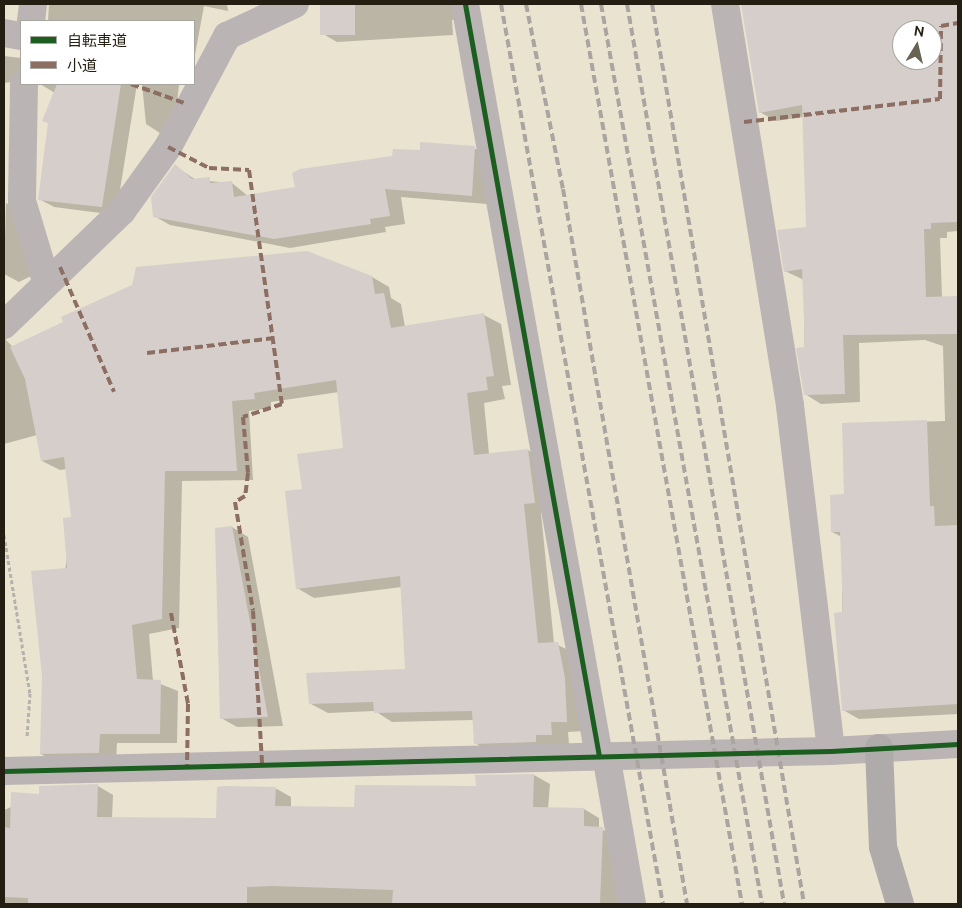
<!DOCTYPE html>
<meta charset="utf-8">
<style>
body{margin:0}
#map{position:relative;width:962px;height:908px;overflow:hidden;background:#eae3cf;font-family:Ubuntu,"Noto Sans JP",sans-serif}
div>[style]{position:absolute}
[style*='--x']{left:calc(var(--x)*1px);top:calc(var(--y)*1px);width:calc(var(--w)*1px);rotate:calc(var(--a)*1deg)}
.shadow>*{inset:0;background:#0003}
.building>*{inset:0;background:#d5cecb;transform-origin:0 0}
.path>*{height:3px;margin-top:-1.5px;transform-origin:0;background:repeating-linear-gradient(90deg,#b5b1ac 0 4px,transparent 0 6.5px)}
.street>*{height:28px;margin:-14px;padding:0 14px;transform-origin:14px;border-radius:14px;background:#bab4b5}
.secondary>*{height:28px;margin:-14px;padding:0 14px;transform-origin:14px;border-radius:14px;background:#b0abab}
.rail>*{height:4px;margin-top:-2px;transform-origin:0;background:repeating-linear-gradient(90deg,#aaa5a1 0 8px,transparent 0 12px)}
.quiet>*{height:4px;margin-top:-2px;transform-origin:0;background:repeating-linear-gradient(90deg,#8d6e63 0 8px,transparent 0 12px)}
.cycleway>*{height:5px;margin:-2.5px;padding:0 2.5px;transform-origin:2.5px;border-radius:2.5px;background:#1b5e20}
span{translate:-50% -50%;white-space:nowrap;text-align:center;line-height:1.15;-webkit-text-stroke:4px #fff;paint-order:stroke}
.frame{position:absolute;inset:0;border:5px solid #231e11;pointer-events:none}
.legend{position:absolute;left:20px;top:20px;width:175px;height:65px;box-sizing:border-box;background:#fff;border:1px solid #a7a5a0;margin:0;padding:6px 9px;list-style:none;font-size:15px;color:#231e11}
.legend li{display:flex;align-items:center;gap:10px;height:25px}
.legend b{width:25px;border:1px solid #a7a5a0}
.north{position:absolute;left:892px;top:20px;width:50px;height:50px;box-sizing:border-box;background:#fff;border:1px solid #a7a5a0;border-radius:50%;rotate:9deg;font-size:14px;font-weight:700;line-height:20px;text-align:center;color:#231e11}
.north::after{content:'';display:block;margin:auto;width:18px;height:22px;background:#696354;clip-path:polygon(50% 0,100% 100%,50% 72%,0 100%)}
</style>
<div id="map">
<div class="shadow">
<div style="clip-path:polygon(4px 4px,36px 4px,34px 6px)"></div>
<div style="clip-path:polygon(227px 4px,228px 11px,204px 6px,194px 60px,194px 21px,48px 21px,49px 4px)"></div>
<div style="clip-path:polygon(321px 4px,455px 4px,458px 19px,452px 20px,453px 35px,337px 42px,323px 34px)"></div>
<div style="clip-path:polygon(742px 4px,864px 4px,871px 38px,902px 32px,902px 60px,932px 60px,932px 30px,911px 30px,938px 25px,937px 4px,958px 4px,958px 231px,947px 232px,947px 238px,940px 238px,942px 297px,958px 297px,958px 714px,859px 719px,843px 710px,842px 537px,832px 532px,845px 496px,843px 424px,945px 421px,943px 346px,925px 340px,859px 343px,860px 402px,821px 404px,805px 394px,804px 280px,785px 271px,807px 228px,803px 117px,776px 121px,760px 112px)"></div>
<div style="clip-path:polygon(4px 56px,21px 58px,21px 81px,4px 83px)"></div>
<div style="clip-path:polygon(137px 84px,116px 215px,54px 207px,39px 199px,49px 124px,44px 120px,55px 93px,40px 84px)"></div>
<div style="clip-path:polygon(142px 84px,179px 84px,174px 133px,160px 133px,146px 124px)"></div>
<div style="clip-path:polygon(474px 148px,490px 157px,487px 204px,401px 197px,405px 224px,385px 227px,386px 232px,290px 248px,170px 225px,154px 216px,175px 166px,196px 180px,232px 183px,248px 196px,296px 189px,393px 157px)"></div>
<div style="clip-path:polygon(6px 203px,24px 213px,41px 271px,19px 282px,4px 274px)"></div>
<div style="clip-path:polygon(372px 277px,389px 287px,391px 298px,401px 304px,405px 327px,484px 315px,501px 324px,511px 385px,502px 386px,505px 399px,484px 403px,489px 454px,528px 450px,545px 460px,551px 512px,541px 513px,554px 643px,574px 653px,584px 731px,568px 732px,569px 744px,492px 753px,475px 743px,473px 720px,392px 722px,375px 711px,328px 713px,311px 704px,407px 670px,402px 587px,314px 598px,297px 588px,303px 490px,344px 450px,339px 392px,271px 402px,271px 408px,249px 411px,253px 480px,182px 481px,179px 628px,149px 634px,153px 681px,178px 691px,177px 743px,117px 743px,116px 762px,58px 764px,41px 754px,72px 518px,67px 469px,60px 470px,42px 461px,37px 435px,4px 444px,4px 313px,10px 324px,6px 340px,13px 347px)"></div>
<div style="clip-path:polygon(232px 527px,248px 537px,283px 726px,237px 727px,221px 718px)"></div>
<div style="clip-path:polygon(534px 775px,550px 784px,548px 809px,584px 809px,599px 818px,599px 828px,618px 837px,629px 904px,4px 904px,4px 810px,40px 795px,98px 786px,113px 795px,112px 818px,217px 820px,275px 788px,291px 797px,291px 807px,356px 808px,477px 787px,477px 776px)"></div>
</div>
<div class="building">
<div style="left:320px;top:4px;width:35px;height:31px"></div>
<div style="clip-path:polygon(evenodd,741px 4px,958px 4px,958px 222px,931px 223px,931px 229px,924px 229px,926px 297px,958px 296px,958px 334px,843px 335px,845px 394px,804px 395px,796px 348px,805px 347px,802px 269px,784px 272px,777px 230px,806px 227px,802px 105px,759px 113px,741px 4px,902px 30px,932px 30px,932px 60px,902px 60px,902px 30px)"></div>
<div style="clip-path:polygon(57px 84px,121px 84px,102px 207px,38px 200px,48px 123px,42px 121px)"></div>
<div style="clip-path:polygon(420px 142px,475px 146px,472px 196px,385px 189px,390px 216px,370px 219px,371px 224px,274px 239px,153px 217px,151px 197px,175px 164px,192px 179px,210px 177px,210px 183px,232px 181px,234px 197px,295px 187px,292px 173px,300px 169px,392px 156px,393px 149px,420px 150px)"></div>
<div style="clip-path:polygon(307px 251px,372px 276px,375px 294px,384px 293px,391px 328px,484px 313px,494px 376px,486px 377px,488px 390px,467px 393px,474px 455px,528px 449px,535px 503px,524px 504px,538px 643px,558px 642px,565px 678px,567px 722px,551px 722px,552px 735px,536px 735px,536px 742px,474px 744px,472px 711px,374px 713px,373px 702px,309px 704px,306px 673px,405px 669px,400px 576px,296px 589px,285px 491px,302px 489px,297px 454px,343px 448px,336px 380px,254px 393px,255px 399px,232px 401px,237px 471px,165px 471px,162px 619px,132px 625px,137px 679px,161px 680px,160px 734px,100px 734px,99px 753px,40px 754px,42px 676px,31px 571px,67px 568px,63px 518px,71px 517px,64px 457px,41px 461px,25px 379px,10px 347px,63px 322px,61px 317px,132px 285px,136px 267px)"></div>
<div style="clip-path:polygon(927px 420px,930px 506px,934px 506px,935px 526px,958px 525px,958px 704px,842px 711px,834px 613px,843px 612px,840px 532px,831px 532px,830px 495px,844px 494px,842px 423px)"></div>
<div style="clip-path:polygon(232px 526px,268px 717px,220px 719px,215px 528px)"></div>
<div style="clip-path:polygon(534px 774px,533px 807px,584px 808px,584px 826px,603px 827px,600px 904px,392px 904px,393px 890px,272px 886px,247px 887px,247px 904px,28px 904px,28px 898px,4px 897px,4px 827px,10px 828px,11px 792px,39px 794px,39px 786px,98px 784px,97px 817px,216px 818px,217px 787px,223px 786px,276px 787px,275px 806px,354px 807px,355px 785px,476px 786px,475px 775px)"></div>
</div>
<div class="path">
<div style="--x:4;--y:535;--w:160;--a:80.7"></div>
<div style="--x:30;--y:693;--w:44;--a:93.9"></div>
</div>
<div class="street">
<div style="--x:465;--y:4;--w:764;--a:79.9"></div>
<div style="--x:725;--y:4;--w:407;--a:80.8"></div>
<div style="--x:790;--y:406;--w:347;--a:83.2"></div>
<div style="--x:31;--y:21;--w:17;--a:-83"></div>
<div style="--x:4;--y:33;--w:17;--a:10"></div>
<div style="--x:24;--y:84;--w:117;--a:91"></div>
<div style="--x:22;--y:201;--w:84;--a:73.3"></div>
<div style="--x:4;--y:325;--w:164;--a:-44"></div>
<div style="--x:122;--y:211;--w:79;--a:-54.3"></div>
<div style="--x:168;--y:147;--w:126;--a:-62"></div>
<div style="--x:227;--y:36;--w:75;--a:-25.2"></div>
<div style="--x:606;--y:755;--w:151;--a:80.1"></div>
<div style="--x:4;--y:771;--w:827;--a:-1.39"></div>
<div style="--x:831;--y:751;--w:127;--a:-3.2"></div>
</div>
<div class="secondary">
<div style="--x:879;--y:748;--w:99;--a:87.7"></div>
<div style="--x:883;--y:847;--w:59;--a:73.4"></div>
</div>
<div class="rail">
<div style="--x:501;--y:4;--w:914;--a:79.8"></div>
<div style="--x:526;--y:4;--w:189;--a:78.7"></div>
<div style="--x:563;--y:189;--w:726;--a:80.16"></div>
<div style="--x:581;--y:4;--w:914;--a:79.86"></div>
<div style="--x:601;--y:4;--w:914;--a:79.86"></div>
<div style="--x:627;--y:4;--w:914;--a:80.1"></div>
<div style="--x:652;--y:4;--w:913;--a:80.41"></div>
</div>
<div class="quiet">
<div style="--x:131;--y:84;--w:59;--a:19.7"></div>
<div style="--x:744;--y:122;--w:197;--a:-6.7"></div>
<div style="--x:940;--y:99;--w:73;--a:-89.2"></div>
<div style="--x:941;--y:26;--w:17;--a:-10"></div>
<div style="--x:168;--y:147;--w:46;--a:27.1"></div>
<div style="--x:209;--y:168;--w:40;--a:2.9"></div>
<div style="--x:249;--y:170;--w:236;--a:82"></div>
<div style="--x:282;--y:404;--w:41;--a:161.6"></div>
<div style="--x:243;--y:417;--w:56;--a:84.9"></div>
<div style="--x:248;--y:473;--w:23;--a:97"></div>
<div style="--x:245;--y:496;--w:12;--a:149"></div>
<div style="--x:235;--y:502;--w:110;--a:80.6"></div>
<div style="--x:253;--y:611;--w:153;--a:86.6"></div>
<div style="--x:60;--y:267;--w:136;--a:66.6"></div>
<div style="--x:147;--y:353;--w:128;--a:-6.7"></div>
<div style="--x:171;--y:613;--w:93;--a:79.4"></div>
<div style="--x:188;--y:704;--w:62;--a:90.9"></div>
</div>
<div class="cycleway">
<div style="--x:465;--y:4;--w:764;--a:79.9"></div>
<div style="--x:4;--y:771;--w:827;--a:-1.39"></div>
<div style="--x:831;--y:751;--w:127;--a:-3.2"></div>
</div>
<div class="frame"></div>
<ul class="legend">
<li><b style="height:6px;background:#1b5e20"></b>自転車道</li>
<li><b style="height:6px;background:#8d6e63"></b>小道</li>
</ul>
<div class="north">N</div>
</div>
